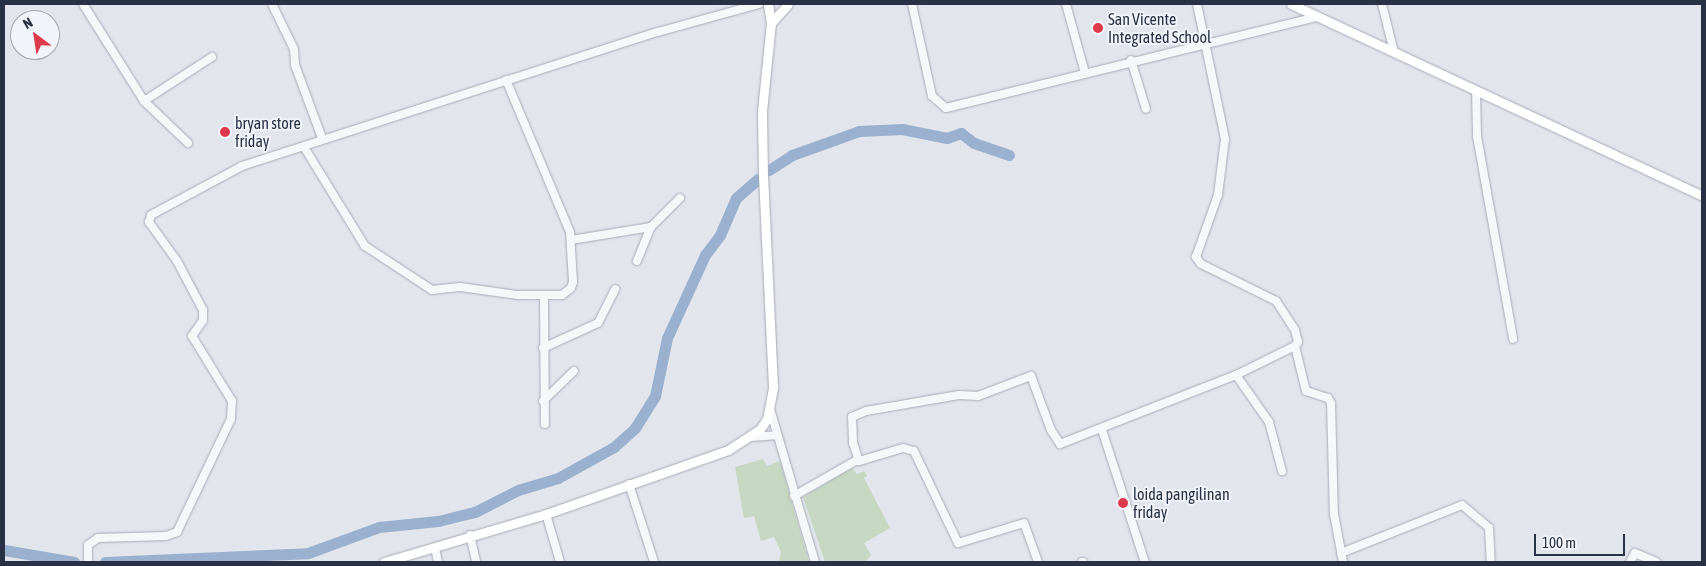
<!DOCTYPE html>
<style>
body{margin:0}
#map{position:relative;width:1706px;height:566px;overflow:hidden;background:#e2e5ec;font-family:"Asap Condensed",sans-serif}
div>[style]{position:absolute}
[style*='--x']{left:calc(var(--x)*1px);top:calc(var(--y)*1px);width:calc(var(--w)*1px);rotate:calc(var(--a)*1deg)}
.green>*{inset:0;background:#c6d7c2}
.river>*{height:11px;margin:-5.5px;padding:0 5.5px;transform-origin:5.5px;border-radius:5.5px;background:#99b1cf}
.roads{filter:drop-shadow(0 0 1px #a6abb7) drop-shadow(0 0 1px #a6abb7)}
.minor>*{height:8px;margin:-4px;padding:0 4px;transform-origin:4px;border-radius:4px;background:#f5f7f9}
.major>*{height:9px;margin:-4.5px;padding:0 4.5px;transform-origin:4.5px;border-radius:4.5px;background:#fff}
.dots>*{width:14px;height:14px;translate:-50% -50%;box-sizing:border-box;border:2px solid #f2f4f9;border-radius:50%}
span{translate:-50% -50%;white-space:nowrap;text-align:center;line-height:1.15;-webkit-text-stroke:4px #f2f4f9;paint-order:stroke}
.poi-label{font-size:16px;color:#283146}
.left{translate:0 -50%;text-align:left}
.frame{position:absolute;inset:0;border:5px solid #283146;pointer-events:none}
.north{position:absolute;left:10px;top:10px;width:50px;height:50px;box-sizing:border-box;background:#f2f4f9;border:1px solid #a1a6b1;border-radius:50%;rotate:329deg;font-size:14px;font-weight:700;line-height:20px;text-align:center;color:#283146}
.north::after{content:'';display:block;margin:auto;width:18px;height:22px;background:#dd3b4b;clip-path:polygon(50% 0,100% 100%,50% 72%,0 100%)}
.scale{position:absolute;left:1534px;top:534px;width:91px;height:22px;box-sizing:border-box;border:2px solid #283146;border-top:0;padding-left:6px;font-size:15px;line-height:18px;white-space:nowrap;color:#283146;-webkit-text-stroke:4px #f2f4f9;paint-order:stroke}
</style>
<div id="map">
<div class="green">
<div style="clip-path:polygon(763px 459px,767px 466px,780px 461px,809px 562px,779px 562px,781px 552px,774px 537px,761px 541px,754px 516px,744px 518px,735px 467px)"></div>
<div style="clip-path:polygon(852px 468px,857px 474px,864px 471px,867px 476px,864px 478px,890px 528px,864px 543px,871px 555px,865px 562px,825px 562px,803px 497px)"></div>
</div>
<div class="river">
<div style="--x:769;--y:170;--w:27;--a:-33"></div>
<div style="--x:792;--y:155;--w:71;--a:-19.7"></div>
<div style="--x:859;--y:131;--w:43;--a:-2.7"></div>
<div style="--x:902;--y:129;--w:46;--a:11.3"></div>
<div style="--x:947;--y:138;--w:15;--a:-20"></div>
<div style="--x:961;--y:133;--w:16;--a:38"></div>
<div style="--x:974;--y:143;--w:37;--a:19"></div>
<div style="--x:4;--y:550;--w:71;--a:9.7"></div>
<div style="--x:105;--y:562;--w:203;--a:-2.5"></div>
<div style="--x:308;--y:553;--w:76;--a:-20.1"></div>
<div style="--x:379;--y:527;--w:59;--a:-5.8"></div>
<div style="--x:438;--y:521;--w:38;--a:-14"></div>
<div style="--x:475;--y:512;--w:48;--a:-27.1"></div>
<div style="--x:518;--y:490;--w:42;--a:-16.7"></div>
<div style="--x:558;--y:478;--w:64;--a:-29"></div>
<div style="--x:614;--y:447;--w:28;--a:-42"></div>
<div style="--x:635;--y:428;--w:38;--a:-58"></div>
<div style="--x:655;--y:396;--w:59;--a:-78.3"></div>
<div style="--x:667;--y:338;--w:91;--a:-65.4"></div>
<div style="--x:705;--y:255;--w:25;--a:-53"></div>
<div style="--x:720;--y:235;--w:40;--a:-66.6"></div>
<div style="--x:736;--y:198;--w:29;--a:-41"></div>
</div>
<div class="roads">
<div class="minor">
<div style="--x:83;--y:4;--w:115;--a:57.8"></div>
<div style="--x:144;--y:101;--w:61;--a:43.7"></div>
<div style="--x:272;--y:4;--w:50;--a:63.9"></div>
<div style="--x:294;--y:49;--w:16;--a:86"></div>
<div style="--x:295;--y:65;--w:78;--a:69.7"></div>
<div style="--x:912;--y:4;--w:94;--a:77.7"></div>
<div style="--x:932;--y:96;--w:18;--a:41"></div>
<div style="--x:946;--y:108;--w:381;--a:-13.8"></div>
<div style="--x:1066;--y:4;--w:72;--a:74.6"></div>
<div style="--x:1382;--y:4;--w:49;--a:76"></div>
<div style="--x:1131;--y:60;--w:51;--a:73"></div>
<div style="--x:1476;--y:91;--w:45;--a:88.7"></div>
<div style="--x:1477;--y:136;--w:206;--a:79.9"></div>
<div style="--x:144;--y:101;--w:81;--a:-32.9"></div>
<div style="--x:304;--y:147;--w:116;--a:58.4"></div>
<div style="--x:365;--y:246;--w:80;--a:33.3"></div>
<div style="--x:432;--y:290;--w:28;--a:-6"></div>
<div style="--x:460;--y:287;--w:59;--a:7.9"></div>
<div style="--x:518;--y:295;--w:44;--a:0"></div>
<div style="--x:562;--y:295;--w:11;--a:-38"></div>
<div style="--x:571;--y:288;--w:6;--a:-72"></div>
<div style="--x:573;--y:282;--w:50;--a:-93.4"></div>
<div style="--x:570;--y:232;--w:165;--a:-112.8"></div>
<div style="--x:571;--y:240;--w:81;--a:-9.2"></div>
<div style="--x:637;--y:261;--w:37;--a:-68"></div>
<div style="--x:651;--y:227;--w:41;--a:-45"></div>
<div style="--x:544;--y:295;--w:129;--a:89.6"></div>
<div style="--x:1295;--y:346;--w:46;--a:76.3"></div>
<div style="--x:1306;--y:391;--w:23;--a:18"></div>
<div style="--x:1328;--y:398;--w:6;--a:59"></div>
<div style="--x:1331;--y:403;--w:111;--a:88.5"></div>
<div style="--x:1334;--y:514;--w:49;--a:79.4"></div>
<div style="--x:543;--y:348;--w:60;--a:-24.4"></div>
<div style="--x:598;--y:323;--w:38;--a:-63"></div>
<div style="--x:1236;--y:375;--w:57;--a:54.9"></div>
<div style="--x:1269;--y:422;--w:51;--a:75.1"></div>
<div style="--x:543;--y:401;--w:43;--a:-44.1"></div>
<div style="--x:770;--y:409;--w:159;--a:73.6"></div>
<div style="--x:1102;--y:430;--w:139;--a:72"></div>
<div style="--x:750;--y:437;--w:26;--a:-4"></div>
<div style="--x:629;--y:484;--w:82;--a:72.2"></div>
<div style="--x:794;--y:496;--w:73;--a:-29.7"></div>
<div style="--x:546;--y:514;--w:50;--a:73.7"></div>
<div style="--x:470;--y:535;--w:28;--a:77"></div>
<div style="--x:435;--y:548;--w:14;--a:78"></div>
<div style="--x:1341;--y:553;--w:130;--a:-21.6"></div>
<div style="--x:1462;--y:505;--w:35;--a:40"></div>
<div style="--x:1489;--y:528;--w:34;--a:87"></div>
<div style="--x:88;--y:562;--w:17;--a:-90"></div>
<div style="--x:88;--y:545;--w:12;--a:-35"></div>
<div style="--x:98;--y:538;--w:68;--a:-1.7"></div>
<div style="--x:166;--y:536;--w:12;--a:-20"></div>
<div style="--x:177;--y:532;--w:125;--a:-64.5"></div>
<div style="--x:231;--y:419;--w:18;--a:-87"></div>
<div style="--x:232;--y:401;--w:76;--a:-121.6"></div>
<div style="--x:192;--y:336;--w:19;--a:-55"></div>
<div style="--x:203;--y:320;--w:10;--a:-90"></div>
<div style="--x:203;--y:310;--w:55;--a:-118"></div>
<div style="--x:177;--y:261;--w:48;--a:-125.7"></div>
<div style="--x:149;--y:222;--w:7;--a:-74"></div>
<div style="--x:151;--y:215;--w:103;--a:-28.3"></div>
<div style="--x:242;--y:166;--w:437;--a:-17.9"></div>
<div style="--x:658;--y:32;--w:105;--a:-15.5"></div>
<div style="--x:1038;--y:562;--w:41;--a:-109.7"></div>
<div style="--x:1024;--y:523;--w:69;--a:163.1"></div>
<div style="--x:958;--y:543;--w:102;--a:-115.6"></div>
<div style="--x:914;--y:451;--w:11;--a:-165"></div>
<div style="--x:903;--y:448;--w:46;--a:163.5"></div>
<div style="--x:859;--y:461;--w:19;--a:-108"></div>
<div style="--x:853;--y:443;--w:26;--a:-92"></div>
<div style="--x:852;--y:417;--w:15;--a:-23"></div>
<div style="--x:866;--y:411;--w:94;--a:-9.8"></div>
<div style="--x:959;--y:395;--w:19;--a:3"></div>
<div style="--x:978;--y:396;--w:57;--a:-20.7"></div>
<div style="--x:1031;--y:376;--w:58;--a:69.7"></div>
<div style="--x:1051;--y:430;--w:17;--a:57"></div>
<div style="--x:1060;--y:444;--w:189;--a:-21.4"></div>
<div style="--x:1236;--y:375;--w:66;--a:-26.2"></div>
<div style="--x:1295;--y:346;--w:5;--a:-53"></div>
<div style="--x:1298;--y:342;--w:12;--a:-104"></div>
<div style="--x:1295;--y:330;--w:35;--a:-123"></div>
<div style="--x:1276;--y:301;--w:84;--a:-153.7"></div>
<div style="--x:1201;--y:264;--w:9;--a:-126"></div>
<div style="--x:1196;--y:257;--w:66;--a:-70.5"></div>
<div style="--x:1218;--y:195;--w:56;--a:-82.9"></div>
<div style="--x:1225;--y:139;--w:138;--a:-101.7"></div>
<div style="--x:1082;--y:562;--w:1;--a:0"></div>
<div style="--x:1630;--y:562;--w:10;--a:-61"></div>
<div style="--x:1635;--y:553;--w:23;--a:23"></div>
</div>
<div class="major">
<div style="--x:1291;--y:4;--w:454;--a:25"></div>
<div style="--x:771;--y:23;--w:25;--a:-48"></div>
<div style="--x:384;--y:562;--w:169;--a:-16.5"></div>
<div style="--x:546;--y:514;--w:193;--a:-19.4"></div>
<div style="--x:728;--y:450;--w:38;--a:-33"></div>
<div style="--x:760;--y:429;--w:12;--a:-55"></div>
<div style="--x:767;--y:419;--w:33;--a:-79"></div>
<div style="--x:773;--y:387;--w:210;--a:-92.7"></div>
<div style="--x:763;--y:177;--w:66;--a:-90.9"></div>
<div style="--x:762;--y:111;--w:88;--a:-84.2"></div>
<div style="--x:771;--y:23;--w:19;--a:-99"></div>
</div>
</div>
<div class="dots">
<div style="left:1098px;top:28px;background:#dd3b4b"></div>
<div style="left:225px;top:132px;background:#dd3b4b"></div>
<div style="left:1123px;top:503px;background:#dd3b4b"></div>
</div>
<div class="poi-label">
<span class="left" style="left:1108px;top:28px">San Vicente<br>Integrated School</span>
<span class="left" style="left:235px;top:132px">bryan store<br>friday</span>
<span class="left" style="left:1133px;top:503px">loida pangilinan<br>friday</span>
</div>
<div class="frame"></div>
<div class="north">N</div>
<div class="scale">100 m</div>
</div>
